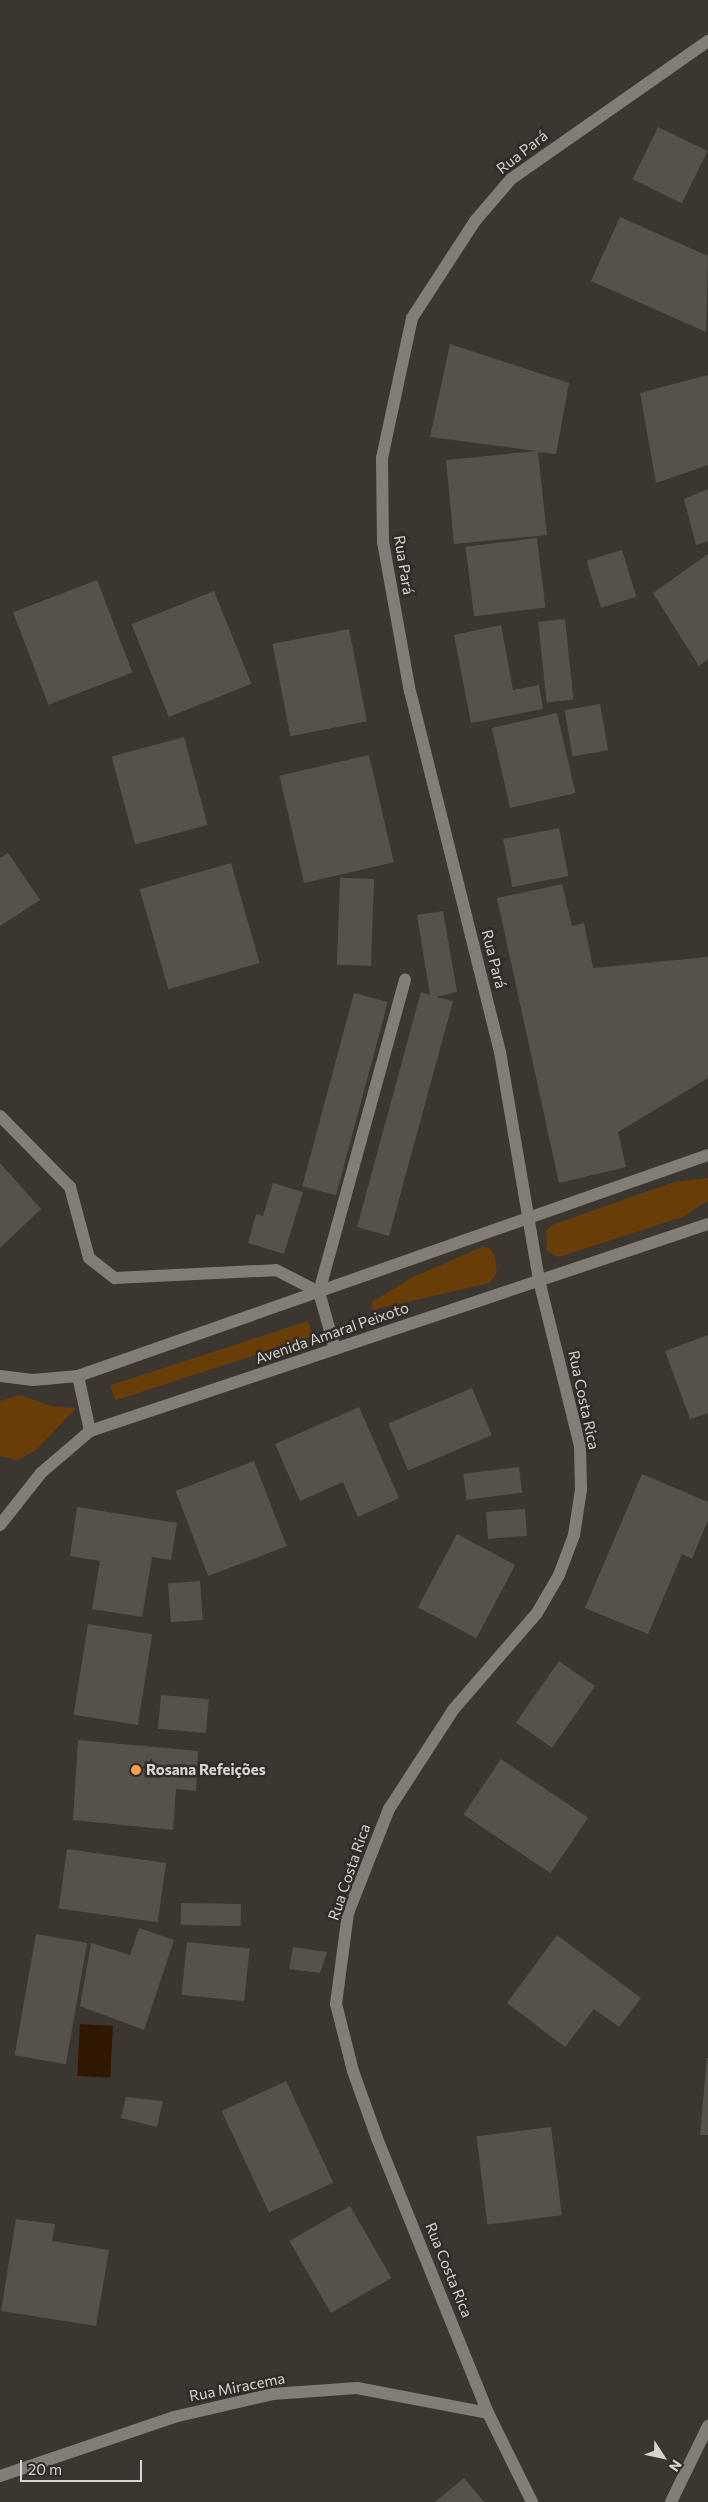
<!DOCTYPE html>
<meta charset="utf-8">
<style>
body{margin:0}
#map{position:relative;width:708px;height:2502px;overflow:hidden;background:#3c3631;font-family:Commissioner,sans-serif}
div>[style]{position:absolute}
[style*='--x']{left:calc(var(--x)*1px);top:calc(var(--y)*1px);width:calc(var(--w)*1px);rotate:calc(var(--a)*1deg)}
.green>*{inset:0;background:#693d08;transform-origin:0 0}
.water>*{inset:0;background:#2f1902;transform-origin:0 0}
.building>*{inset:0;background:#57514c;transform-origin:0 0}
.lane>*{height:12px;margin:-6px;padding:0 6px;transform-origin:6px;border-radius:6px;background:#837d77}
.street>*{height:12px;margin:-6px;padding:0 6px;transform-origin:6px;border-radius:6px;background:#837d77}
.dots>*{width:14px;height:14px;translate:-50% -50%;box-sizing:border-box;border:2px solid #322c27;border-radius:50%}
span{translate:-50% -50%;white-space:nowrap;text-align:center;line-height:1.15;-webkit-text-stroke:5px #322c27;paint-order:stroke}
.street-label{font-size:15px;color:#d8d4d1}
.poi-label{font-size:15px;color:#d8d4d1;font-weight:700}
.left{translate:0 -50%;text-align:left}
.north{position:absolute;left:638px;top:2432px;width:50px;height:50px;-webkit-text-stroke:4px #322c27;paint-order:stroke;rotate:125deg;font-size:14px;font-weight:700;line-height:20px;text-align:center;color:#d8d4d1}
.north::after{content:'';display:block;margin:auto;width:18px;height:22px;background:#d8d4d1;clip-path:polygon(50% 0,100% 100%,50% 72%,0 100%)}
.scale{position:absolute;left:20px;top:2460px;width:122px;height:22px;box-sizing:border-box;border:2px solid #d8d4d1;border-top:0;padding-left:6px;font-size:15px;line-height:18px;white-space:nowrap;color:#d8d4d1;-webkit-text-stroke:4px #322c27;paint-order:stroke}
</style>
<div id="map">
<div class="green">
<div style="clip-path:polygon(708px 1178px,708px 1201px,682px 1217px,559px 1257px,547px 1251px,546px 1231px,552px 1225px,674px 1182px)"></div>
<div style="clip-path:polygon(482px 1247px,490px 1248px,495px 1257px,497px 1272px,490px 1283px,372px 1310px,372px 1302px,413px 1277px)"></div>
<div style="left:308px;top:1321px;width:16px;height:208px;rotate:72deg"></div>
<div style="clip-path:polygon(20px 1395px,51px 1406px,76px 1408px,35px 1451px,17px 1460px,0 1456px,0 1401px)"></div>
</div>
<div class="water">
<div style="left:80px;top:2024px;width:33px;height:52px;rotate:3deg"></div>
</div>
<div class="building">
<div style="left:658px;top:127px;width:55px;height:58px;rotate:26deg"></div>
<div style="clip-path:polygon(620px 217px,708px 256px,706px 332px,591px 281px)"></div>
<div style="clip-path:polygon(450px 344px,569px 383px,556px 454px,538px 452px,547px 535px,454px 544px,446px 460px,537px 451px,430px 437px)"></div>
<div style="clip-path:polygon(708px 375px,708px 465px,656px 483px,640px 393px)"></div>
<div style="clip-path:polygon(708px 489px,708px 541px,696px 545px,684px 499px)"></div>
<div style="left:537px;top:538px;width:70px;height:72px;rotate:83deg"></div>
<div style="left:622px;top:550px;width:49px;height:37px;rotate:73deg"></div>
<div style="clip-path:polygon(708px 554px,708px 659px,699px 666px,653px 593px)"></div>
<div style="left:97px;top:580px;width:99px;height:90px;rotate:69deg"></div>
<div style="left:214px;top:591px;width:100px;height:89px;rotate:68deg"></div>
<div style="left:565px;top:619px;width:81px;height:27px;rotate:84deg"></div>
<div style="clip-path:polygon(501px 625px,513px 690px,539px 685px,543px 709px,471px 723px,454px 635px)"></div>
<div style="left:349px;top:629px;width:94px;height:78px;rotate:79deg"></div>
<div style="left:600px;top:704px;width:47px;height:36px;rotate:80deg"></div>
<div style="left:557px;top:713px;width:82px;height:67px;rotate:77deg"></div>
<div style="left:184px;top:737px;width:91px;height:75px;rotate:75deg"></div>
<div style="left:369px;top:755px;width:110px;height:92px;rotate:77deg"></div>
<div style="left:559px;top:828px;width:49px;height:57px;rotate:79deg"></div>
<div style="clip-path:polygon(8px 853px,40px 900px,0 926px,0 858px)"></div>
<div style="left:231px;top:863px;width:104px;height:95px;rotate:74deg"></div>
<div style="left:374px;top:879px;width:87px;height:34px;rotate:92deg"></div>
<div style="clip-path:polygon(562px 884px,572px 926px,584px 923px,593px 968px,708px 957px,708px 1078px,618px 1132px,626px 1167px,559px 1183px,497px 898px)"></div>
<div style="clip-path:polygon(443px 911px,457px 992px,436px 997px,453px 1001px,389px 1236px,357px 1227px,421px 992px,430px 995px,417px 915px)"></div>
<div style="left:354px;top:993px;width:35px;height:200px;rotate:15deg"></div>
<div style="clip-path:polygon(0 1163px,41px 1209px,0 1248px)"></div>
<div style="clip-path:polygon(273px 1183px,303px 1192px,284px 1254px,248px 1243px,256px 1214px,263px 1216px)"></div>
<div style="clip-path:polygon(708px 1335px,708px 1413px,690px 1419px,665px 1351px)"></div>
<div style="left:472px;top:1388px;width:51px;height:91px;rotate:67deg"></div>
<div style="clip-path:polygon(359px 1407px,399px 1498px,358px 1517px,343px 1482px,300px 1501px,275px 1444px)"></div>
<div style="left:254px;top:1461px;width:91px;height:84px;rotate:69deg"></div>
<div style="left:519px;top:1467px;width:26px;height:56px;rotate:83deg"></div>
<div style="clip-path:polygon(642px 1474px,708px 1502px,708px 1520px,692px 1559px,682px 1554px,648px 1634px,585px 1608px)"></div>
<div style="clip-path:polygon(77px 1507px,177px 1523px,171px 1560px,152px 1557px,142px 1617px,92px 1609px,100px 1561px,70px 1556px)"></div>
<div style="left:525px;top:1509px;width:27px;height:39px;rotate:86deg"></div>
<div style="left:457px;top:1534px;width:66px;height:83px;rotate:28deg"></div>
<div style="left:200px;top:1581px;width:39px;height:32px;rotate:86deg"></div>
<div style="left:88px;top:1624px;width:65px;height:92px;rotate:9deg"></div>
<div style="left:559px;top:1661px;width:44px;height:75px;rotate:35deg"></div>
<div style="left:161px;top:1695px;width:48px;height:34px;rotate:5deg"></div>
<div style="clip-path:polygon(78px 1740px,198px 1751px,196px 1791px,176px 1789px,173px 1830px,73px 1820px)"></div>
<div style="left:501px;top:1759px;width:105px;height:67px;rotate:34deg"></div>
<div style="left:67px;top:1849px;width:100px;height:60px;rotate:8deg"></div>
<div style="left:181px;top:1903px;width:60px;height:22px;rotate:1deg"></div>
<div style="clip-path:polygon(139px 1928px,174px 1940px,144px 2030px,80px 2006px,91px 1943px,130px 1955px)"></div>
<div style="left:36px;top:1934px;width:52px;height:123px;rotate:10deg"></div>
<div style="clip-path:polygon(557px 1935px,641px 1998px,619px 2027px,594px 2009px,565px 2047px,507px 2003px)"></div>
<div style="left:187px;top:1942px;width:63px;height:53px;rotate:6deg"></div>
<div style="clip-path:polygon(293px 1947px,327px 1952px,320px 1973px,289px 1969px)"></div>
<div style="clip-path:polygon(707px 2058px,708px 2058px,708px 2135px,700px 2135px)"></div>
<div style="left:286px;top:2081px;width:112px;height:71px;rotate:65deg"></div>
<div style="clip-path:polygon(126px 2097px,163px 2101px,157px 2127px,121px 2118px)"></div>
<div style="left:551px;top:2127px;width:89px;height:75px;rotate:83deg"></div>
<div style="left:350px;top:2206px;width:83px;height:70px;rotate:60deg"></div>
<div style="clip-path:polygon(16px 2219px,55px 2224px,52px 2241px,109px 2250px,96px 2326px,1px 2311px)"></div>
<div style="clip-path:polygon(464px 2478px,484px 2502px,435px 2502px)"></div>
</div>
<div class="lane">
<div style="--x:0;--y:1116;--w:100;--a:45.4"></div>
<div style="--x:70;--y:1187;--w:73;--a:75"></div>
<div style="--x:89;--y:1258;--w:33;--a:38"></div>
<div style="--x:115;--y:1278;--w:161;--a:-2.8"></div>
<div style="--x:276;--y:1270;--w:48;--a:27.1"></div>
<div style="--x:335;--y:1349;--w:59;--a:-105.7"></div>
<div style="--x:319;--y:1292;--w:324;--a:-74.6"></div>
</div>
<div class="street">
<div style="--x:0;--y:1376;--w:33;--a:7"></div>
<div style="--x:33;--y:1380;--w:45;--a:-5.1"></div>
<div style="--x:78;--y:1376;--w:668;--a:-19.33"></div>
<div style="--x:78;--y:1376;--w:56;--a:77.7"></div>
<div style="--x:0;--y:1525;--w:66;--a:-51.7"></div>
<div style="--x:41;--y:1473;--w:65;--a:-40.6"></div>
<div style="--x:90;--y:1431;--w:652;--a:-18.52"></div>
<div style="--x:0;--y:2476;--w:184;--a:-18.7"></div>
<div style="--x:174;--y:2417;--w:102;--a:-13.1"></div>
<div style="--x:273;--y:2394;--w:84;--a:-4.1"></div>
<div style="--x:357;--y:2388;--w:133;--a:10.8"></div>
<div style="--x:532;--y:2502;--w:99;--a:-116.3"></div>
<div style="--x:488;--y:2413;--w:297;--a:-112"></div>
<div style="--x:377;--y:2138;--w:71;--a:-109.7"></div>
<div style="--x:353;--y:2071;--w:69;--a:-104.2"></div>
<div style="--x:336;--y:2004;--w:92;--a:-82.5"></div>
<div style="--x:348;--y:1913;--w:112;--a:-68.5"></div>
<div style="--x:389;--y:1809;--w:118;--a:-57.1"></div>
<div style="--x:453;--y:1710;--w:128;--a:-49.1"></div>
<div style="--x:537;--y:1613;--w:44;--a:-59.9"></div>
<div style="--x:559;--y:1575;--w:43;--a:-69.4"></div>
<div style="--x:574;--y:1535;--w:46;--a:-81.2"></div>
<div style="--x:581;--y:1490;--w:44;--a:-91.3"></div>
<div style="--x:580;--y:1446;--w:171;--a:-103.9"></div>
<div style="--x:539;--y:1280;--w:231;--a:-99.7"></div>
<div style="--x:500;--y:1052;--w:371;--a:-104"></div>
<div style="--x:410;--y:692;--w:152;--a:-100.2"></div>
<div style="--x:383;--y:542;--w:84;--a:-90.7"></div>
<div style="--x:382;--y:458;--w:143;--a:-77.9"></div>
<div style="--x:412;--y:318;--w:116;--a:-57"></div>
<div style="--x:475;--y:221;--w:55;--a:-49.4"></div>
<div style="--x:511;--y:179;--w:241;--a:-35"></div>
<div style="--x:671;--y:2502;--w:85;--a:-64"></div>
</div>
<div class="dots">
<div style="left:136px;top:1770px;background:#f7a248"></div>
</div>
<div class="street-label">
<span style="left:522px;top:152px;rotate:-38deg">Rua Pará</span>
<span style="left:404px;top:565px;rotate:81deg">Rua Pará</span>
<span style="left:494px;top:959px;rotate:76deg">Rua Pará</span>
<span style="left:332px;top:1333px;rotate:-19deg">Avenida Amaral Peixoto</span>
<span style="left:584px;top:1400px;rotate:78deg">Rua Costa Rica</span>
<span style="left:349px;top:1872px;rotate:-71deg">Rua Costa Rica</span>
<span style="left:449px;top:2270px;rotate:68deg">Rua Costa Rica</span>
<span style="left:237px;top:2387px;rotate:-11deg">Rua Miracema</span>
</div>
<div class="poi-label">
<span class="left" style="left:146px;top:1770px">Rosana Refeições</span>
</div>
<div class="north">N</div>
<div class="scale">20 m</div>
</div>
